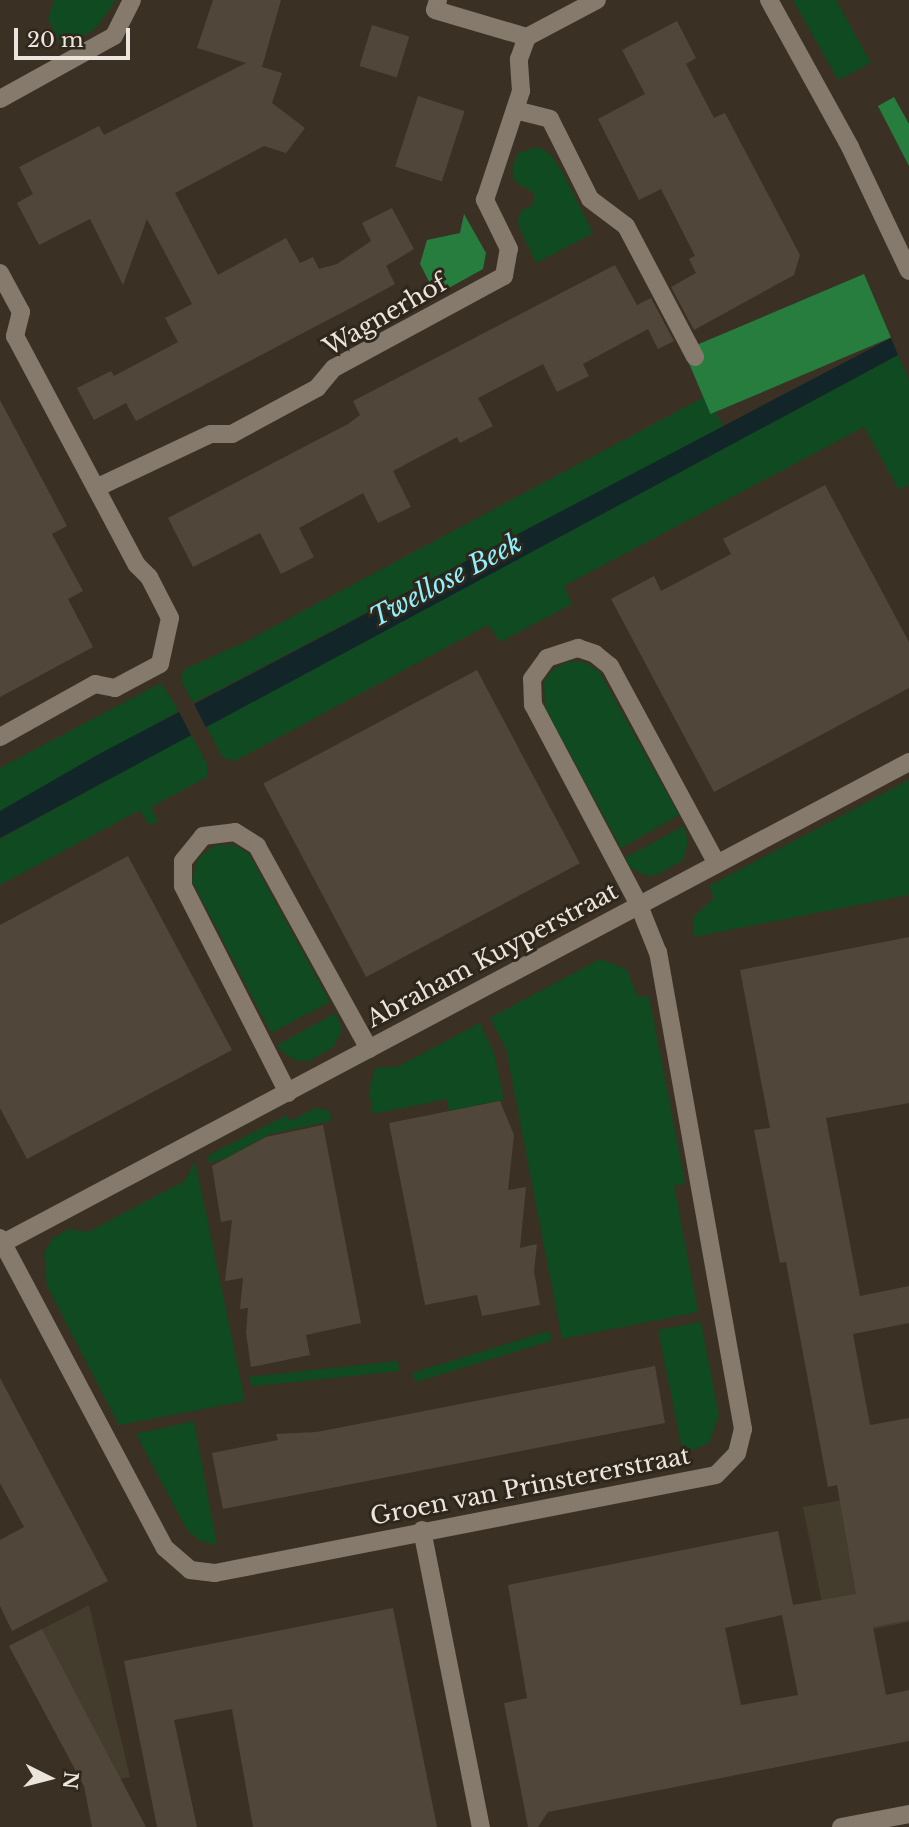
<!DOCTYPE html>
<style>
body{margin:0}
#map{position:relative;width:909px;height:1827px;overflow:hidden;background:#3a3124;font-family:"Libre Baskerville",serif}
div>[style]{position:absolute}
[style*='--x']{left:calc(var(--x)*1px);top:calc(var(--y)*1px);width:calc(var(--w)*1px);rotate:calc(var(--a)*1deg)}
.industrial>*{inset:0;background:#443c2c}
.green>*{inset:0;background:#0f4a20;transform-origin:0 0}
.forest>*{inset:0;background:#277d3e;transform-origin:0 0}
.water>*{inset:0;background:#122528}
.pier>*{inset:0;background:#3a3124;transform-origin:0 0}
.building>*{inset:0;background:#50473a;transform-origin:0 0}
.minor>*{height:18px;margin:-9px;padding:0 9px;transform-origin:9px;border-radius:9px;background:#857a6c}
span{translate:-50% -50%;white-space:nowrap;text-align:center;line-height:1.15;-webkit-text-stroke:6px #2f271b;paint-order:stroke}
.street-label{font-size:24px;color:#ebe5dd}
.water-label{font-size:26px;color:#8ff1fe;font-style:italic}
.north{position:absolute;left:14px;top:1743px;width:70px;height:70px;-webkit-text-stroke:5px #2f271b;paint-order:stroke;rotate:96deg;font-size:19px;font-weight:700;line-height:28px;text-align:center;color:#ebe5dd}
.north::after{content:'';display:block;margin:auto;width:24px;height:32px;background:#ebe5dd;clip-path:polygon(50% 0,100% 100%,50% 72%,0 100%)}
.scale{position:absolute;left:14px;top:28px;width:116px;height:32px;box-sizing:border-box;border:4px solid #ebe5dd;border-top:0;padding-left:9px;font-size:21px;line-height:24px;white-space:nowrap;color:#ebe5dd;-webkit-text-stroke:5px #2f271b;paint-order:stroke}
</style>
<div id="map">
<div class="industrial">
<div style="clip-path:polygon(909px 1488px,909px 1622px,820px 1640px,822px 1603px,803px 1507px)"></div>
<div style="clip-path:polygon(89px 1605px,130px 1777px,84px 1786px,9px 1646px)"></div>
</div>
<div class="green">
<div style="clip-path:polygon(54px 0,116px 0,95px 29px,63px 48px,48px 19px)"></div>
<div style="clip-path:polygon(793px 0,836px 0,871px 63px,838px 80px)"></div>
<div style="clip-path:polygon(538px 147px,550px 154px,562px 171px,593px 233px,536px 263px,517px 223px,521px 211px,533px 205px,533px 192px,515px 182px,512px 168px,518px 153px)"></div>
<div style="clip-path:polygon(898px 355px,909px 380px,909px 485px,899px 490px,864px 427px,564px 586px,572px 604px,500px 642px,488px 625px,235px 761px,222px 757px,206px 726px)"></div>
<div style="clip-path:polygon(706px 396px,724px 427px,193px 703px,181px 681px,183px 670px,247px 641px)"></div>
<div style="clip-path:polygon(569px 661px,584px 662px,599px 671px,679px 815px,621px 848px,545px 708px,544px 682px,552px 670px)"></div>
<div style="clip-path:polygon(161px 683px,179px 711px,0 811px,0 768px)"></div>
<div style="clip-path:polygon(191px 734px,207px 764px,207px 777px,151px 807px,158px 821px,149px 825px,140px 810px,0 885px,0 839px)"></div>
<div style="clip-path:polygon(909px 780px,909px 895px,693px 937px,693px 917px,714px 898px,709px 886px)"></div>
<div style="clip-path:polygon(684px 826px,688px 842px,683px 860px,657px 875px,646px 876px,630px 867px,625px 858px)"></div>
<div style="clip-path:polygon(216px 845px,235px 845px,249px 854px,330px 1002px,271px 1033px,192px 881px,198px 858px)"></div>
<div style="clip-path:polygon(600px 959px,626px 969px,638px 997px,649px 996px,685px 1183px,674px 1186px,698px 1312px,562px 1339px,506px 1049px,490px 1018px)"></div>
<div style="clip-path:polygon(336px 1013px,342px 1030px,333px 1047px,309px 1061px,297px 1061px,282px 1052px,277px 1045px)"></div>
<div style="clip-path:polygon(480px 1023px,494px 1053px,504px 1100px,449px 1111px,447px 1099px,373px 1114px,369px 1091px,375px 1068px,397px 1067px)"></div>
<div style="clip-path:polygon(315px 1108px,330px 1111px,331px 1121px,270px 1134px,224px 1159px,208px 1163px,209px 1155px,287px 1115px,291px 1121px)"></div>
<div style="clip-path:polygon(195px 1161px,245px 1401px,119px 1425px,47px 1286px,44px 1253px,53px 1238px,69px 1229px,88px 1232px,185px 1181px)"></div>
<div style="clip-path:polygon(701px 1322px,719px 1416px,709px 1443px,683px 1454px,658px 1330px)"></div>
<div style="left:549px;top:1331px;width:10px;height:143px;rotate:73deg"></div>
<div style="left:398px;top:1361px;width:10px;height:149px;rotate:84deg"></div>
<div style="clip-path:polygon(194px 1421px,194px 1422px,217px 1545px,200px 1541px,187px 1530px,136px 1434px)"></div>
</div>
<div class="forest">
<div style="clip-path:polygon(894px 97px,909px 124px,909px 166px,878px 106px)"></div>
<div style="clip-path:polygon(464px 214px,486px 253px,483px 269px,436px 295px,420px 264px,427px 240px,460px 233px)"></div>
<div style="left:864px;top:274px;width:69px;height:196px;rotate:67deg"></div>
</div>
<div class="water">
<div style="clip-path:polygon(891px 338px,898px 355px,0 838px,0 811px,99px 754px)"></div>
</div>
<div class="pier">
<div style="left:192px;top:700px;width:33px;height:17px;rotate:63deg"></div>
</div>
<div class="building">
<div style="clip-path:polygon(213px 0,281px 0,262px 67px,282px 73px,272px 103px,305px 128px,286px 153px,264px 146px,175px 193px,218px 275px,286px 238px,300px 263px,313px 257px,319px 269px,337px 264px,371px 241px,362px 223px,392px 208px,414px 249px,386px 266px,395px 284px,362px 302px,136px 421px,126px 403px,94px 420px,77px 388px,111px 371px,114px 376px,178px 342px,165px 318px,192px 304px,147px 219px,123px 285px,90px 219px,39px 245px,17px 203px,33px 194px,19px 167px,99px 126px,104px 135px,246px 63px,197px 48px)"></div>
<div style="clip-path:polygon(677px 21px,696px 58px,686px 64px,714px 118px,725px 113px,800px 255px,794px 275px,694px 330px,671px 287px,696px 273px,689px 259px,695px 256px,661px 189px,639px 200px,598px 119px,645px 94px,622px 50px)"></div>
<div style="left:372px;top:25px;width:39px;height:43px;rotate:17deg"></div>
<div style="left:418px;top:96px;width:49px;height:74px;rotate:18deg"></div>
<div style="clip-path:polygon(615px 265px,637px 305px,651px 298px,674px 341px,658px 349px,648px 329px,583px 364px,589px 376px,557px 392px,543px 364px,478px 398px,493px 426px,460px 443px,457px 437px,393px 471px,411px 507px,378px 523px,363px 493px,299px 528px,314px 557px,281px 574px,260px 533px,193px 567px,168px 518px,348px 424px,360px 415px,353px 401px)"></div>
<div style="clip-path:polygon(0 400px,67px 526px,52px 534px,83px 591px,68px 599px,93px 647px,0 697px)"></div>
<div style="clip-path:polygon(825px 485px,909px 642px,909px 688px,714px 792px,611px 599px,654px 576px,661px 591px,731px 554px,723px 539px)"></div>
<div style="left:477px;top:670px;width:219px;height:242px;rotate:62deg"></div>
<div style="clip-path:polygon(128px 856px,232px 1050px,27px 1159px,0 1108px,0 925px)"></div>
<div style="clip-path:polygon(evenodd,909px 937px,909px 1103px,826px 1118px,860px 1296px,909px 1286px,909px 1323px,853px 1334px,870px 1425px,909px 1418px,909px 1620px,873px 1627px,886px 1695px,909px 1690px,909px 1741px,548px 1812px,538px 1827px,528px 1827px,504px 1703px,527px 1698px,508px 1585px,778px 1531px,793px 1605px,856px 1594px,837px 1485px,828px 1487px,786px 1262px,780px 1263px,754px 1130px,770px 1128px,740px 970px,909px 937px,782px 1615px,798px 1695px,741px 1705px,725px 1628px,782px 1615px)"></div>
<div style="clip-path:polygon(500px 1101px,514px 1135px,508px 1190px,526px 1187px,520px 1248px,537px 1244px,534px 1271px,540px 1305px,482px 1316px,477px 1295px,425px 1305px,389px 1123px)"></div>
<div style="clip-path:polygon(323px 1125px,361px 1323px,306px 1335px,310px 1355px,251px 1367px,246px 1333px,248px 1308px,240px 1309px,243px 1278px,225px 1281px,232px 1220px,221px 1222px,212px 1166px,266px 1137px)"></div>
<div style="clip-path:polygon(655px 1366px,665px 1423px,223px 1509px,212px 1453px,278px 1440px,276px 1434px,317px 1432px)"></div>
<div style="clip-path:polygon(0 1378px,108px 1581px,12px 1631px,0 1606px,0 1540px,24px 1527px,0 1483px)"></div>
<div style="clip-path:polygon(393px 1608px,437px 1827px,253px 1827px,232px 1709px,174px 1720px,197px 1827px,157px 1827px,124px 1661px)"></div>
<div style="clip-path:polygon(42px 1629px,89px 1719px,146px 1827px,92px 1827px,84px 1786px,9px 1646px)"></div>
</div>
<div class="minor">
<div style="--x:438;--y:0;--w:10;--a:107"></div>
<div style="--x:435;--y:10;--w:96;--a:16.4"></div>
<div style="--x:769;--y:0;--w:168;--a:61.1"></div>
<div style="--x:850;--y:147;--w:137;--a:64.6"></div>
<div style="--x:0;--y:99;--w:130;--a:-28.9"></div>
<div style="--x:114;--y:36;--w:40;--a:-63.4"></div>
<div style="--x:515;--y:110;--w:36;--a:14"></div>
<div style="--x:550;--y:119;--w:89;--a:63.4"></div>
<div style="--x:590;--y:199;--w:45;--a:36.9"></div>
<div style="--x:626;--y:226;--w:148;--a:62.2"></div>
<div style="--x:0;--y:273;--w:44;--a:61.7"></div>
<div style="--x:21;--y:312;--w:25;--a:104"></div>
<div style="--x:15;--y:336;--w:259;--a:62"></div>
<div style="--x:137;--y:565;--w:17;--a:45"></div>
<div style="--x:149;--y:577;--w:46;--a:62.9"></div>
<div style="--x:170;--y:618;--w:47;--a:102.3"></div>
<div style="--x:160;--y:664;--w:51;--a:151.9"></div>
<div style="--x:115;--y:688;--w:20;--a:-169"></div>
<div style="--x:95;--y:684;--w:109;--a:150.8"></div>
<div style="--x:96;--y:488;--w:127;--a:-25.2"></div>
<div style="--x:211;--y:434;--w:21;--a:0"></div>
<div style="--x:232;--y:434;--w:97;--a:-28.4"></div>
<div style="--x:317;--y:388;--w:26;--a:-50"></div>
<div style="--x:334;--y:368;--w:193;--a:-28.4"></div>
<div style="--x:504;--y:276;--w:27;--a:-80"></div>
<div style="--x:509;--y:249;--w:55;--a:-116.1"></div>
<div style="--x:485;--y:200;--w:115;--a:-71.7"></div>
<div style="--x:521;--y:91;--w:32;--a:-94"></div>
<div style="--x:519;--y:59;--w:23;--a:-70"></div>
<div style="--x:527;--y:37;--w:79;--a:-27.9"></div>
<div style="--x:288;--y:1093;--w:232;--a:-116.9"></div>
<div style="--x:183;--y:886;--w:25;--a:-90"></div>
<div style="--x:183;--y:861;--w:32;--a:-51"></div>
<div style="--x:203;--y:836;--w:32;--a:-7"></div>
<div style="--x:235;--y:832;--w:26;--a:32"></div>
<div style="--x:257;--y:846;--w:232;--a:61.1"></div>
<div style="--x:0;--y:1238;--w:351;--a:62"></div>
<div style="--x:165;--y:1548;--w:33;--a:41"></div>
<div style="--x:190;--y:1570;--w:25;--a:7"></div>
<div style="--x:215;--y:1573;--w:510;--a:-11.07"></div>
<div style="--x:716;--y:1475;--w:30;--a:-46"></div>
<div style="--x:737;--y:1453;--w:25;--a:-76"></div>
<div style="--x:743;--y:1429;--w:484;--a:-100.1"></div>
<div style="--x:658;--y:953;--w:54;--a:-111.8"></div>
<div style="--x:638;--y:903;--w:224;--a:-117.9"></div>
<div style="--x:533;--y:705;--w:26;--a:-92"></div>
<div style="--x:532;--y:679;--w:26;--a:-54"></div>
<div style="--x:547;--y:658;--w:33;--a:-18"></div>
<div style="--x:578;--y:648;--w:18;--a:19"></div>
<div style="--x:595;--y:654;--w:19;--a:39"></div>
<div style="--x:610;--y:666;--w:223;--a:61.6"></div>
<div style="--x:3;--y:1243;--w:1026;--a:-27.96"></div>
<div style="--x:422;--y:1530;--w:303;--a:78.8"></div>
<div style="--x:841;--y:1827;--w:69;--a:-10.8"></div>
</div>
<div class="street-label">
<span style="left:385px;top:315px;rotate:-30deg">Wagnerhof</span>
<span style="left:492px;top:955px;rotate:-28deg">Abraham Kuyperstraat</span>
<span style="left:530px;top:1486px;rotate:-11deg">Groen van Prinstererstraat</span>
</div>
<div class="water-label">
<span style="left:446px;top:581px;rotate:-28deg">Twellose Beek</span>
</div>
<div class="north">N</div>
<div class="scale">20 m</div>
</div>
